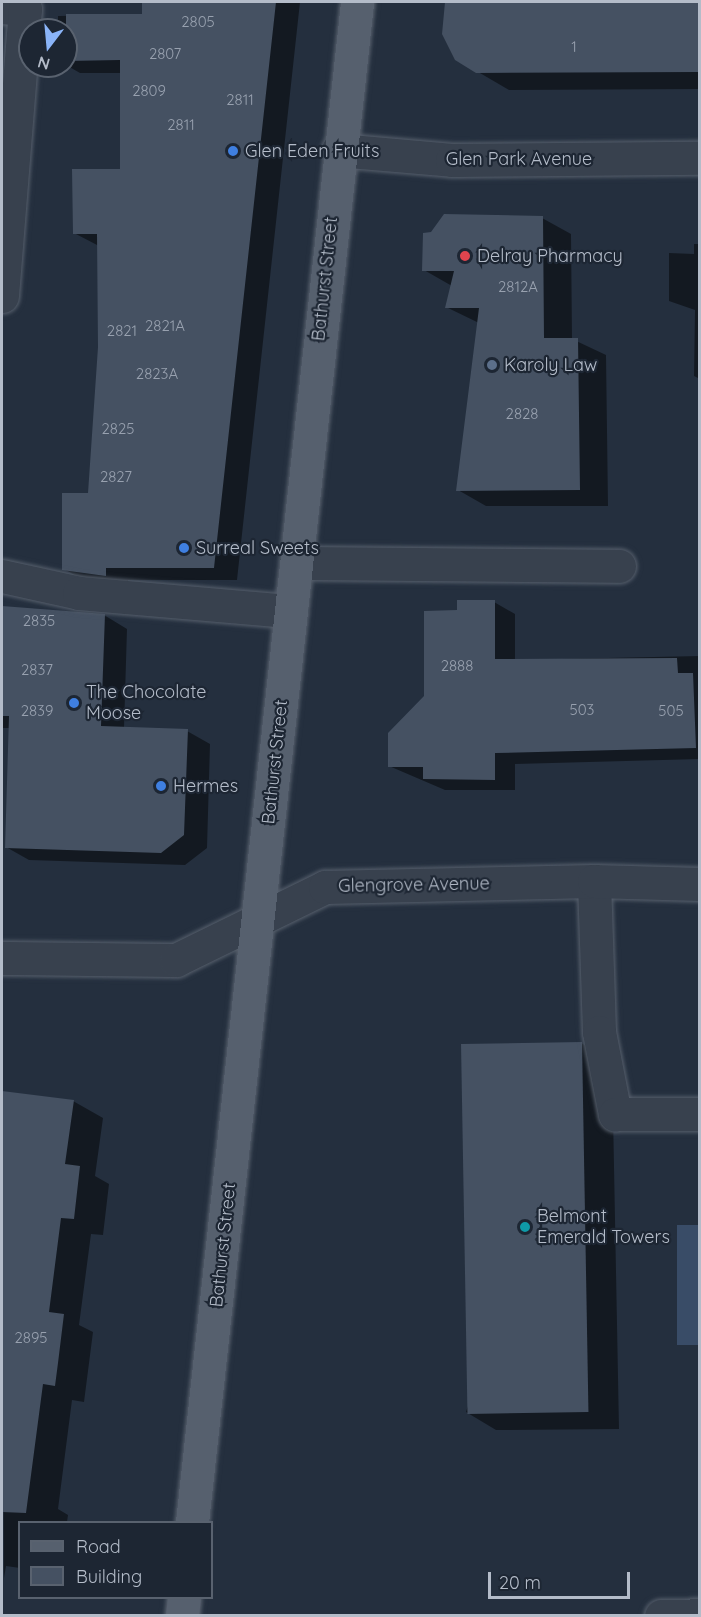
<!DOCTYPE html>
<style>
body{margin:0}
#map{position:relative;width:701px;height:1617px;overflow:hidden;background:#242f3e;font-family:Quicksand,sans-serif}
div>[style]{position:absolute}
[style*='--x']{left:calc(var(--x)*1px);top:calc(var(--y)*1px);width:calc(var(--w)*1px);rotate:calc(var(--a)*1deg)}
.water>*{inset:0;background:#394c67;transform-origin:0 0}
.shadow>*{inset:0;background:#0007}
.building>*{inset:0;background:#455162;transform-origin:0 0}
.roads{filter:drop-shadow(0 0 2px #565f6c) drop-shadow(0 0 2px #565f6c)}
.minor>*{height:33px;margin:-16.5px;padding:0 16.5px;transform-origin:16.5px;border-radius:16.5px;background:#38414e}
.major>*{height:33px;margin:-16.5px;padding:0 16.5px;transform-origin:16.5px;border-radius:16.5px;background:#56606e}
.dots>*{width:16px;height:16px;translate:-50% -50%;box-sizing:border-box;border:3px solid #1d2633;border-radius:50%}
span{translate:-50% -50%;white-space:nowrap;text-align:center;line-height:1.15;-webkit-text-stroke:4.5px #1d2633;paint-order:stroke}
.number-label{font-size:15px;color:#98a1af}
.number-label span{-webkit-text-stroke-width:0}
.poi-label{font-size:18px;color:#b4bcc9}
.left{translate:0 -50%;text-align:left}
.street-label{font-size:18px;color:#b4bcc9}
.frame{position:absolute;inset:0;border:3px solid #b4bcc9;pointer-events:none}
.legend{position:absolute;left:18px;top:1521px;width:195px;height:78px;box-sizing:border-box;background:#1d2633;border:2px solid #59626f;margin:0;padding:8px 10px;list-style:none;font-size:18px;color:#b4bcc9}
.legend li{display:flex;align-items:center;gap:12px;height:30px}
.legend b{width:30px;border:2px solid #59626f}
.north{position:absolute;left:18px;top:18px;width:60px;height:60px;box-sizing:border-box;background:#1d2633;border:2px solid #59626f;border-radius:50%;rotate:196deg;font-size:16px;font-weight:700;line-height:24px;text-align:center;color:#b4bcc9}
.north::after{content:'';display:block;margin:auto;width:21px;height:27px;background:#8ab4f8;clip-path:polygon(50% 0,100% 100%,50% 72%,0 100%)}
.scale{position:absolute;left:488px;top:1572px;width:142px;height:27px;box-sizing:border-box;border:3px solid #b4bcc9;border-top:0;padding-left:8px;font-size:18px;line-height:21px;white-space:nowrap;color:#b4bcc9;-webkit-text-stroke:4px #1d2633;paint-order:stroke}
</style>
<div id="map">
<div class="water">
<div style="left:677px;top:1225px;width:22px;height:120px"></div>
</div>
<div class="shadow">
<div style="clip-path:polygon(144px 2px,300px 2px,237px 580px,128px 580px,128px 589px,87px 582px,64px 569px,89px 494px,99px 347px,99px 246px,74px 233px,122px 171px,121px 73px,80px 73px,66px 65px,66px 30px,58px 30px,58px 16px,144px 15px)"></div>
<div style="clip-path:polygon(448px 2px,700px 2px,700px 89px,509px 90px,456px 59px,444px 34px)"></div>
<div style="clip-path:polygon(542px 218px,571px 234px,572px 339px,606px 355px,608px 506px,486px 506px,458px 490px,479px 323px,446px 307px,452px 286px,424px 270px)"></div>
<div style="clip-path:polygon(694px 244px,700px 244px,700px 379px,694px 376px,695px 310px,669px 301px,669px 253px,694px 254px)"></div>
<div style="clip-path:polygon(494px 602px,515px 614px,515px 660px,700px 656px,700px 759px,515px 764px,515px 790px,445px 790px,389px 766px,426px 696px,458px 611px)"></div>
<div style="clip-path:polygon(2px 609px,104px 615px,127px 629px,124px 728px,187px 731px,210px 744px,207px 848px,185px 865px,29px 860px,6px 847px,10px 728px,2px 728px)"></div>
<div style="clip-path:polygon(581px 1043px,612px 1061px,619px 1429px,496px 1430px,466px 1412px)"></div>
<div style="clip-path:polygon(2px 1092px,73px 1101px,103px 1118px,95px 1176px,109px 1184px,103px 1235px,91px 1234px,79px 1325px,93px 1332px,84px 1402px,72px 1400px,58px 1509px,68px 1515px,67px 1522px,20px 1522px,20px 1568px,6px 1566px,4px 1578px)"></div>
</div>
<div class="building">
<div style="clip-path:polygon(142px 2px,276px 2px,214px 568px,106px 568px,106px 576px,62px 570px,62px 493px,88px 493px,98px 347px,97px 234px,73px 234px,72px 169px,120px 169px,120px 60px,66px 61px,66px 14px,142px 14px)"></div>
<div style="clip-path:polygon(445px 2px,699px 2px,699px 72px,476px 73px,455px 60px,442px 34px)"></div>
<div style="clip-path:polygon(444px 214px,543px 216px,544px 338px,578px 338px,580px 490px,456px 491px,479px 308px,445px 308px,454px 271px,422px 271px,423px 233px,431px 232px)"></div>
<div style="clip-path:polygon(457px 600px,495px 600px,495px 659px,677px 658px,678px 673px,693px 673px,696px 748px,495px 753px,495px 780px,423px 779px,423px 767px,388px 767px,388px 733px,424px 696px,424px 611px,457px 610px)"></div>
<div style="clip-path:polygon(2px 606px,105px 614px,101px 726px,188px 729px,184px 835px,161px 853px,5px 848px,9px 716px,2px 716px)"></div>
<div style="left:582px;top:1042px;width:370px;height:121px;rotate:89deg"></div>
<div style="clip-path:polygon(2px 1091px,74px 1100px,65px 1164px,80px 1166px,74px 1219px,61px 1218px,49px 1312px,64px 1314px,58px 1363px,55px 1386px,43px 1384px,26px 1513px,2px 1512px)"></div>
</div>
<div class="roads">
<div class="minor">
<div style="--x:2;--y:7;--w:23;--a:5"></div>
<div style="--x:25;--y:9;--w:288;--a:94.6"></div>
<div style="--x:338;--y:150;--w:114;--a:5"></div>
<div style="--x:452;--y:160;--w:248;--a:-0.5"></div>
<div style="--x:296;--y:563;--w:323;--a:0.5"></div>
<div style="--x:2;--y:576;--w:79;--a:12.4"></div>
<div style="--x:79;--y:593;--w:213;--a:4.9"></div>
<div style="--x:594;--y:881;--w:151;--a:88.1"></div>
<div style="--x:599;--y:1032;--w:84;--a:79"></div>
<div style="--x:615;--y:1114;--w:85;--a:0"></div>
<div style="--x:2;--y:958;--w:174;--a:0.7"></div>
<div style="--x:176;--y:960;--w:166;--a:-26.1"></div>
<div style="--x:325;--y:887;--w:269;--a:-1.3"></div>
<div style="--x:594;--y:881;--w:106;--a:1.6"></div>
<div style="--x:661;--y:1616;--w:39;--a:-1"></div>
</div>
<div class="major">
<div style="--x:192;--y:1522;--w:1529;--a:-83.8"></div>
<div style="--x:182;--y:1616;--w:18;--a:-84"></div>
</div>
</div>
<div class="dots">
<div style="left:233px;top:151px;background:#3f7fe0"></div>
<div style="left:465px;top:256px;background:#e0444e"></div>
<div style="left:492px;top:365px;background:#5c6f8a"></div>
<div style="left:184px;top:548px;background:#3f7fe0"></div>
<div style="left:74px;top:703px;background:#3f7fe0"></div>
<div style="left:161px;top:786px;background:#3f7fe0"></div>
<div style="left:525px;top:1227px;background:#0f9aa8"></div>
</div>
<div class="number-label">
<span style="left:198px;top:22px">2805</span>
<span style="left:574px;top:47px">1</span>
<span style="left:165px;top:54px">2807</span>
<span style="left:149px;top:91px">2809</span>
<span style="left:240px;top:100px">2811</span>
<span style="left:181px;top:125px">2811</span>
<span style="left:518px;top:287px">2812A</span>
<span style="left:165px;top:326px">2821A</span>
<span style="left:122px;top:331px">2821</span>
<span style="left:157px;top:374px">2823A</span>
<span style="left:522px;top:414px">2828</span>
<span style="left:118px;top:429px">2825</span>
<span style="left:116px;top:477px">2827</span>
<span style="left:39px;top:621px">2835</span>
<span style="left:457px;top:666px">2888</span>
<span style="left:37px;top:670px">2837</span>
<span style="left:582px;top:710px">503</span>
<span style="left:37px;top:711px">2839</span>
<span style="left:671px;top:711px">505</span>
<span style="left:31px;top:1338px">2895</span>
</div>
<div class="poi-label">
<span class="left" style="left:245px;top:151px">Glen Eden Fruits</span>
<span class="left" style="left:477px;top:256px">Delray Pharmacy</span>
<span class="left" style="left:504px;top:365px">Karoly Law</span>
<span class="left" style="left:196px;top:548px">Surreal Sweets</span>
<span class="left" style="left:86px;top:703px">The Chocolate<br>Moose</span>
<span class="left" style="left:173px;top:786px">Hermes</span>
<span class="left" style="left:537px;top:1227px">Belmont<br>Emerald Towers</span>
</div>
<div class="street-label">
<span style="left:519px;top:159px">Glen Park Avenue</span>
<span style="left:325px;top:279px;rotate:-84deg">Bathurst Street</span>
<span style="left:275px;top:762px;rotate:-84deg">Bathurst Street</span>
<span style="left:414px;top:885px;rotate:-1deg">Glengrove Avenue</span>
<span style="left:223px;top:1245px;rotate:-84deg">Bathurst Street</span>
</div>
<div class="frame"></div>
<ul class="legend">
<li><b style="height:8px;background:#56606e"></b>Road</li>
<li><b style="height:16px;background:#455162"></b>Building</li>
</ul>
<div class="north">N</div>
<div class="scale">20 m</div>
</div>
